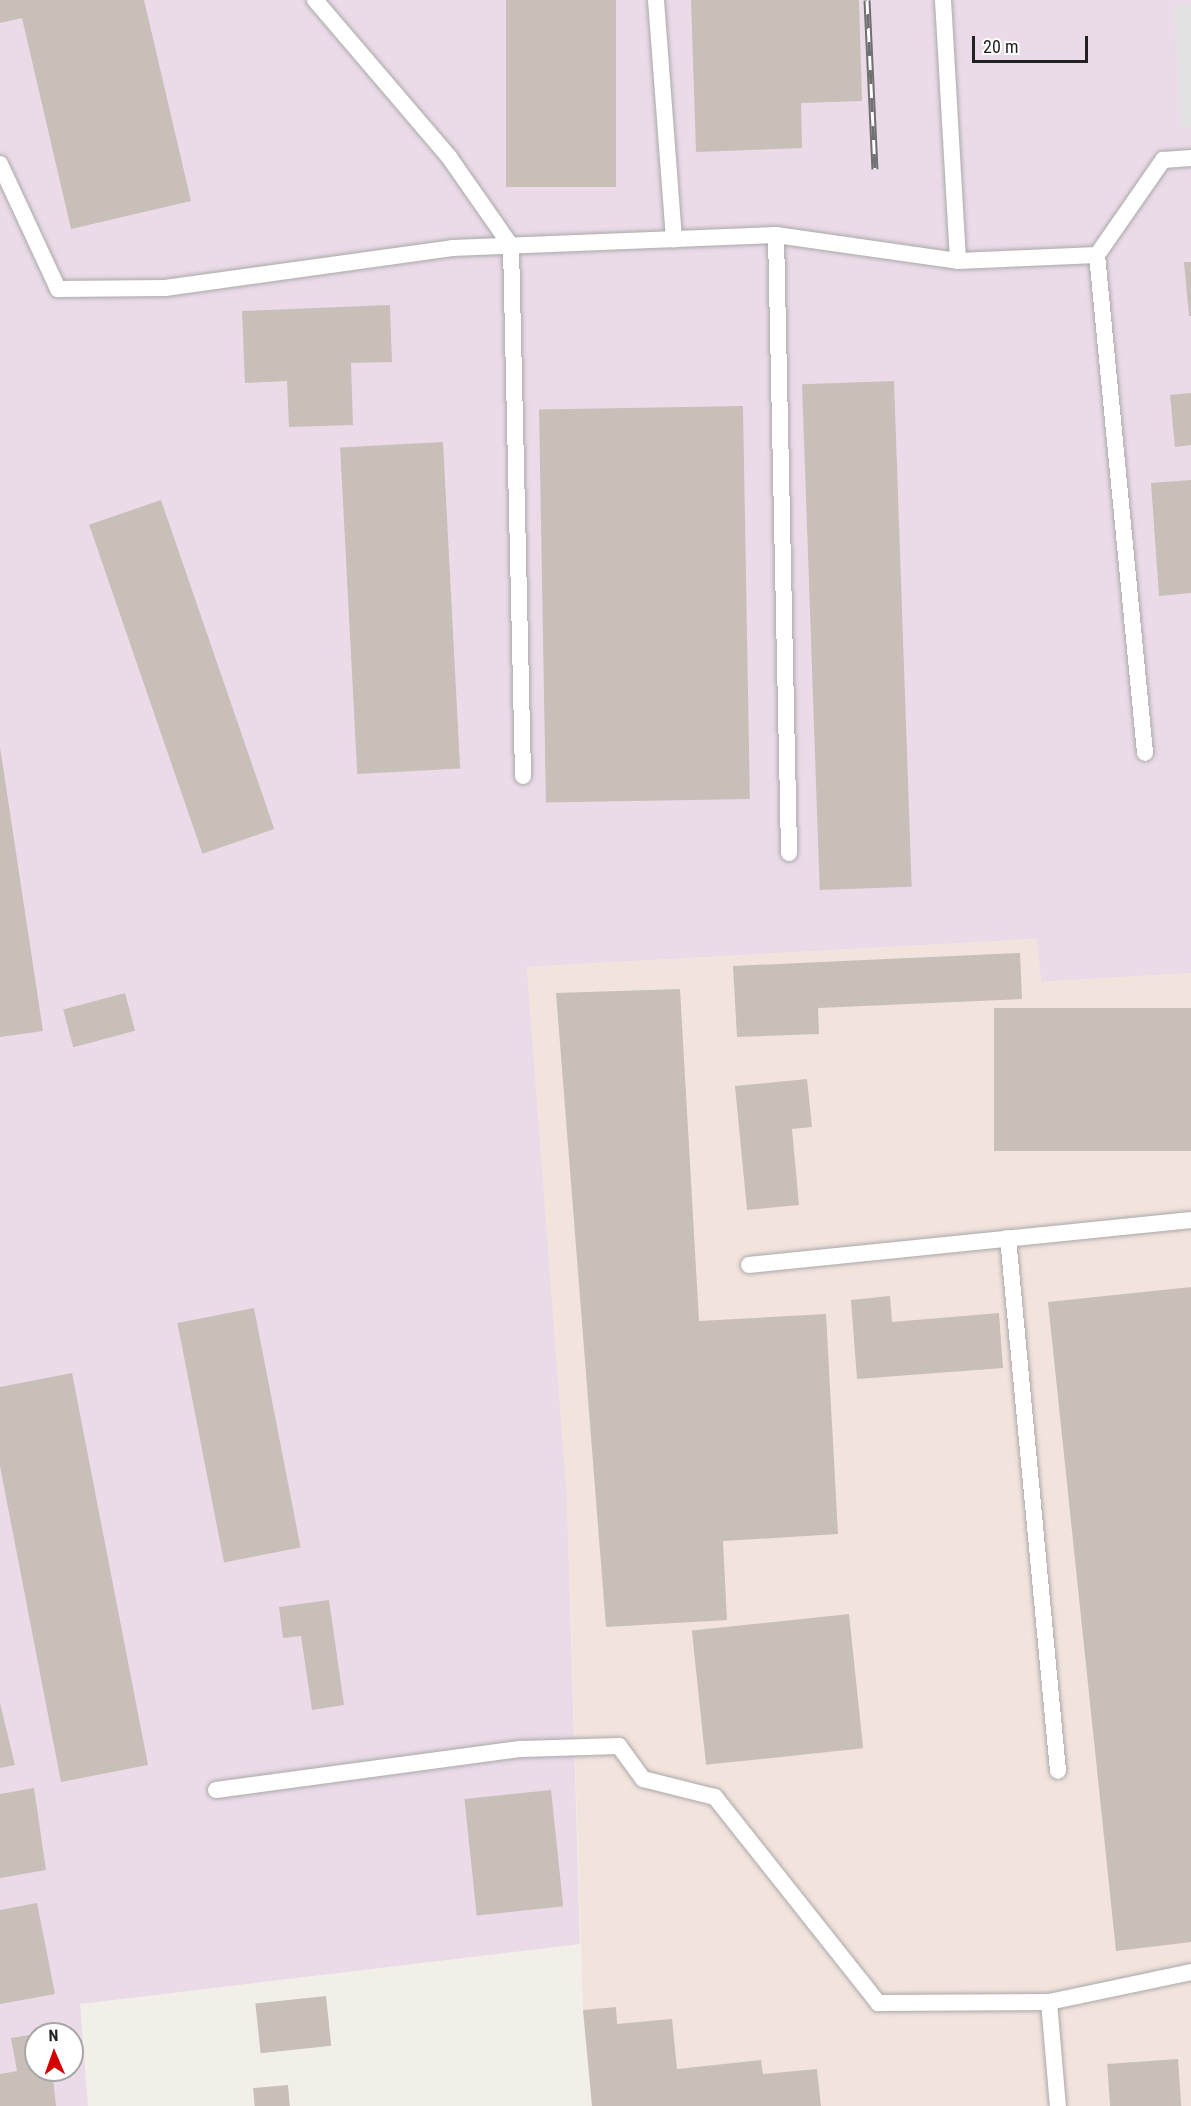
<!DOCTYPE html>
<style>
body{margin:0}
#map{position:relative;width:1191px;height:2106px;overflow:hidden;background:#f2efe9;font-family:"Roboto Condensed",sans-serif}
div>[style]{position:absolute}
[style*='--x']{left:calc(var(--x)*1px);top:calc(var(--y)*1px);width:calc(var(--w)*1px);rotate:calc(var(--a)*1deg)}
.industrial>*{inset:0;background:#ebdbe8}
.military>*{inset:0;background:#f3e3dd}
.parking>*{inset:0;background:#e2e2e2}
.building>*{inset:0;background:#c7bfb8;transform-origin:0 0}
.roads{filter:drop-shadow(0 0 2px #a9a9a9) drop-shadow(0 0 2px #a9a9a9)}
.service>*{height:16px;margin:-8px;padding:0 8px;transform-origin:8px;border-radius:8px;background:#fff}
.rail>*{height:7px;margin-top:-3.5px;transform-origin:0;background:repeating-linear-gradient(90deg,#fff 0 14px,#707070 0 28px);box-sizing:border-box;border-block:2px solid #707070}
span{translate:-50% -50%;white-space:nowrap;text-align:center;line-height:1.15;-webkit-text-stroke:5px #fff;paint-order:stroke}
.north{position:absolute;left:24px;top:2022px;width:60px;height:60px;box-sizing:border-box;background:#fff;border:2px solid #a7a7a7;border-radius:50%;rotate:358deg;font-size:16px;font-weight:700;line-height:24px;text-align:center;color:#222}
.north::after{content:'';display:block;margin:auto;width:21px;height:27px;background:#d40000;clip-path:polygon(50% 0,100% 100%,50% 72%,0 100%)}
.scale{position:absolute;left:972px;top:36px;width:116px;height:27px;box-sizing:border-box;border:3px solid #222;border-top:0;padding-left:8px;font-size:18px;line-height:21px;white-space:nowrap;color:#222;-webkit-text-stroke:4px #fff;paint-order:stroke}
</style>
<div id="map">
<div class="industrial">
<div style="clip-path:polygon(evenodd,0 0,1191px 0,1191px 973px,1041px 982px,1036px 939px,527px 967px,567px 1496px,580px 1944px,80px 2004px,88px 2106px,0 2106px,0 0,36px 2034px,72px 2034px,72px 2070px,36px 2070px,36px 2034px)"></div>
</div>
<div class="military">
<div style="clip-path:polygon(1037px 939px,1041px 982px,1191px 973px,1191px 2106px,821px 2106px,817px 2069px,763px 2074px,761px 2060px,677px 2069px,583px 2011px,567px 1496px,527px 967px)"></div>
</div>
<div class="parking">
<div style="clip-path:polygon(1191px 4px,1191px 127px,1181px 127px,1174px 5px)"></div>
</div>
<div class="building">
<div style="clip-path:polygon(0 0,144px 0,191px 201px,71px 229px,22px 18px,0 23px)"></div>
<div style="left:506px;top:0;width:110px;height:187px"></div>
<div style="clip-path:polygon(691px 0,859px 0,862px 101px,801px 103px,802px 148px,696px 152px)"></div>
<div style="clip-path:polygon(1184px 262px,1191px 262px,1191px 316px,1189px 316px)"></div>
<div style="clip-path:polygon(390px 305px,392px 362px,351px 363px,353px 425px,289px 427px,287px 381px,245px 383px,242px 311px)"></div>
<div style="left:894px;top:381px;width:506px;height:92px;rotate:88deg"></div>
<div style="clip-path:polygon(1191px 393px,1191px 445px,1175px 447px,1170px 395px)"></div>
<div style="left:743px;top:406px;width:393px;height:204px;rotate:89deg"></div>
<div style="left:443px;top:442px;width:327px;height:103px;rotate:87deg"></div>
<div style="clip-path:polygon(1191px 480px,1191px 593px,1159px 596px,1151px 483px)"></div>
<div style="left:161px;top:500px;width:348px;height:76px;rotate:71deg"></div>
<div style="clip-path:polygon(0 747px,43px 1031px,0 1037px)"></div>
<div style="clip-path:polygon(1020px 953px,1022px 999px,818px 1008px,819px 1034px,737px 1037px,733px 966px)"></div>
<div style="clip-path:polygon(680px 989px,699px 1321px,826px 1314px,838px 1534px,723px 1541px,727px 1620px,606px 1627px,556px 993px)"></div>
<div style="left:125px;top:993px;width:39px;height:64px;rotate:75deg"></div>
<div style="left:1191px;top:1008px;width:143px;height:197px;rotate:90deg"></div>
<div style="clip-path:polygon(807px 1079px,812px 1127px,792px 1129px,799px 1205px,747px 1210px,735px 1086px)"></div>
<div style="clip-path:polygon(1191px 1287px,1191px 1942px,1116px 1951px,1048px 1302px)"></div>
<div style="clip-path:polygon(890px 1296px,892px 1322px,999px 1313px,1003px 1368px,857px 1379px,851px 1300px)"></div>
<div style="left:254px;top:1308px;width:244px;height:78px;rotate:79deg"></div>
<div style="clip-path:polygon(72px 1373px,148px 1765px,61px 1782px,0 1466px,0 1387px)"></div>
<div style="clip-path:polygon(329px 1600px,344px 1705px,312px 1710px,301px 1636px,283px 1638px,279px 1607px)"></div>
<div style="left:849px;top:1614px;width:135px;height:158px;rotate:84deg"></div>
<div style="clip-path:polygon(0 1703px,15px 1765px,0 1768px)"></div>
<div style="clip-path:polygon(34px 1788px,46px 1870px,0 1878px,0 1794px)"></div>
<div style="left:551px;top:1790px;width:117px;height:87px;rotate:84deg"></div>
<div style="clip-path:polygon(37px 1903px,55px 1994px,0 2004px,0 1910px)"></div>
<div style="left:326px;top:1996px;width:50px;height:71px;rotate:84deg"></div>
<div style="clip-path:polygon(616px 2007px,617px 2024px,672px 2019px,677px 2069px,761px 2060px,763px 2074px,817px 2069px,821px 2106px,592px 2106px,583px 2010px)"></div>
<div style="clip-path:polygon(36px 2034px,36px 2070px,52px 2070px,56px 2106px,0 2106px,0 2074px,17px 2071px,11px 2038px)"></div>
<div style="left:1178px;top:2059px;width:47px;height:71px;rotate:86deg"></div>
<div style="left:288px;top:2085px;width:21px;height:35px;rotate:85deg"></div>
</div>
<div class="roads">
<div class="service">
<div style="--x:315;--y:0;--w:206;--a:49.5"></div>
<div style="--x:449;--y:157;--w:108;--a:55.1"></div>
<div style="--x:511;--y:246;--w:530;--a:88.7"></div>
<div style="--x:656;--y:0;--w:240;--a:85.7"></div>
<div style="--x:943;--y:0;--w:261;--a:86.7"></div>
<div style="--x:0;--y:164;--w:138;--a:65.1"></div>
<div style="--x:58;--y:289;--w:107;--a:-0.5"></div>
<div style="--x:165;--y:288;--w:290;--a:-7.9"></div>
<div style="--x:452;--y:248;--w:324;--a:-2.3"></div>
<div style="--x:776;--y:235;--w:184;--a:8.1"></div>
<div style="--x:958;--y:261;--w:139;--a:-2.5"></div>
<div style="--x:1097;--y:255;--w:116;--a:-55.2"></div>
<div style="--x:1163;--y:160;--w:28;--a:-4"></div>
<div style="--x:776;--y:235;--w:618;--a:88.79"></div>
<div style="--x:1097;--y:255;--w:500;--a:84.49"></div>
<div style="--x:1008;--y:1238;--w:535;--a:84.64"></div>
<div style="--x:749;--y:1265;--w:444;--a:-5.8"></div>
<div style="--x:216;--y:1790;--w:308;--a:-7.7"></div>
<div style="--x:521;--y:1749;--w:98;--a:-1.8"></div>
<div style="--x:619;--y:1746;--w:41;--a:54"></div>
<div style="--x:643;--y:1779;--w:74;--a:14"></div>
<div style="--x:715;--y:1797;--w:263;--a:51.6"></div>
<div style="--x:878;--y:2003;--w:171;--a:-0.3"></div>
<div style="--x:1049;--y:2002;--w:145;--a:-11.9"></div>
<div style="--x:1049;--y:2002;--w:104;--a:85.1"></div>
</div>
</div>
<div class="rail">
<div style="--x:867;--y:0;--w:169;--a:87.3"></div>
</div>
<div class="north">N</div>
<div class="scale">20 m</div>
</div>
